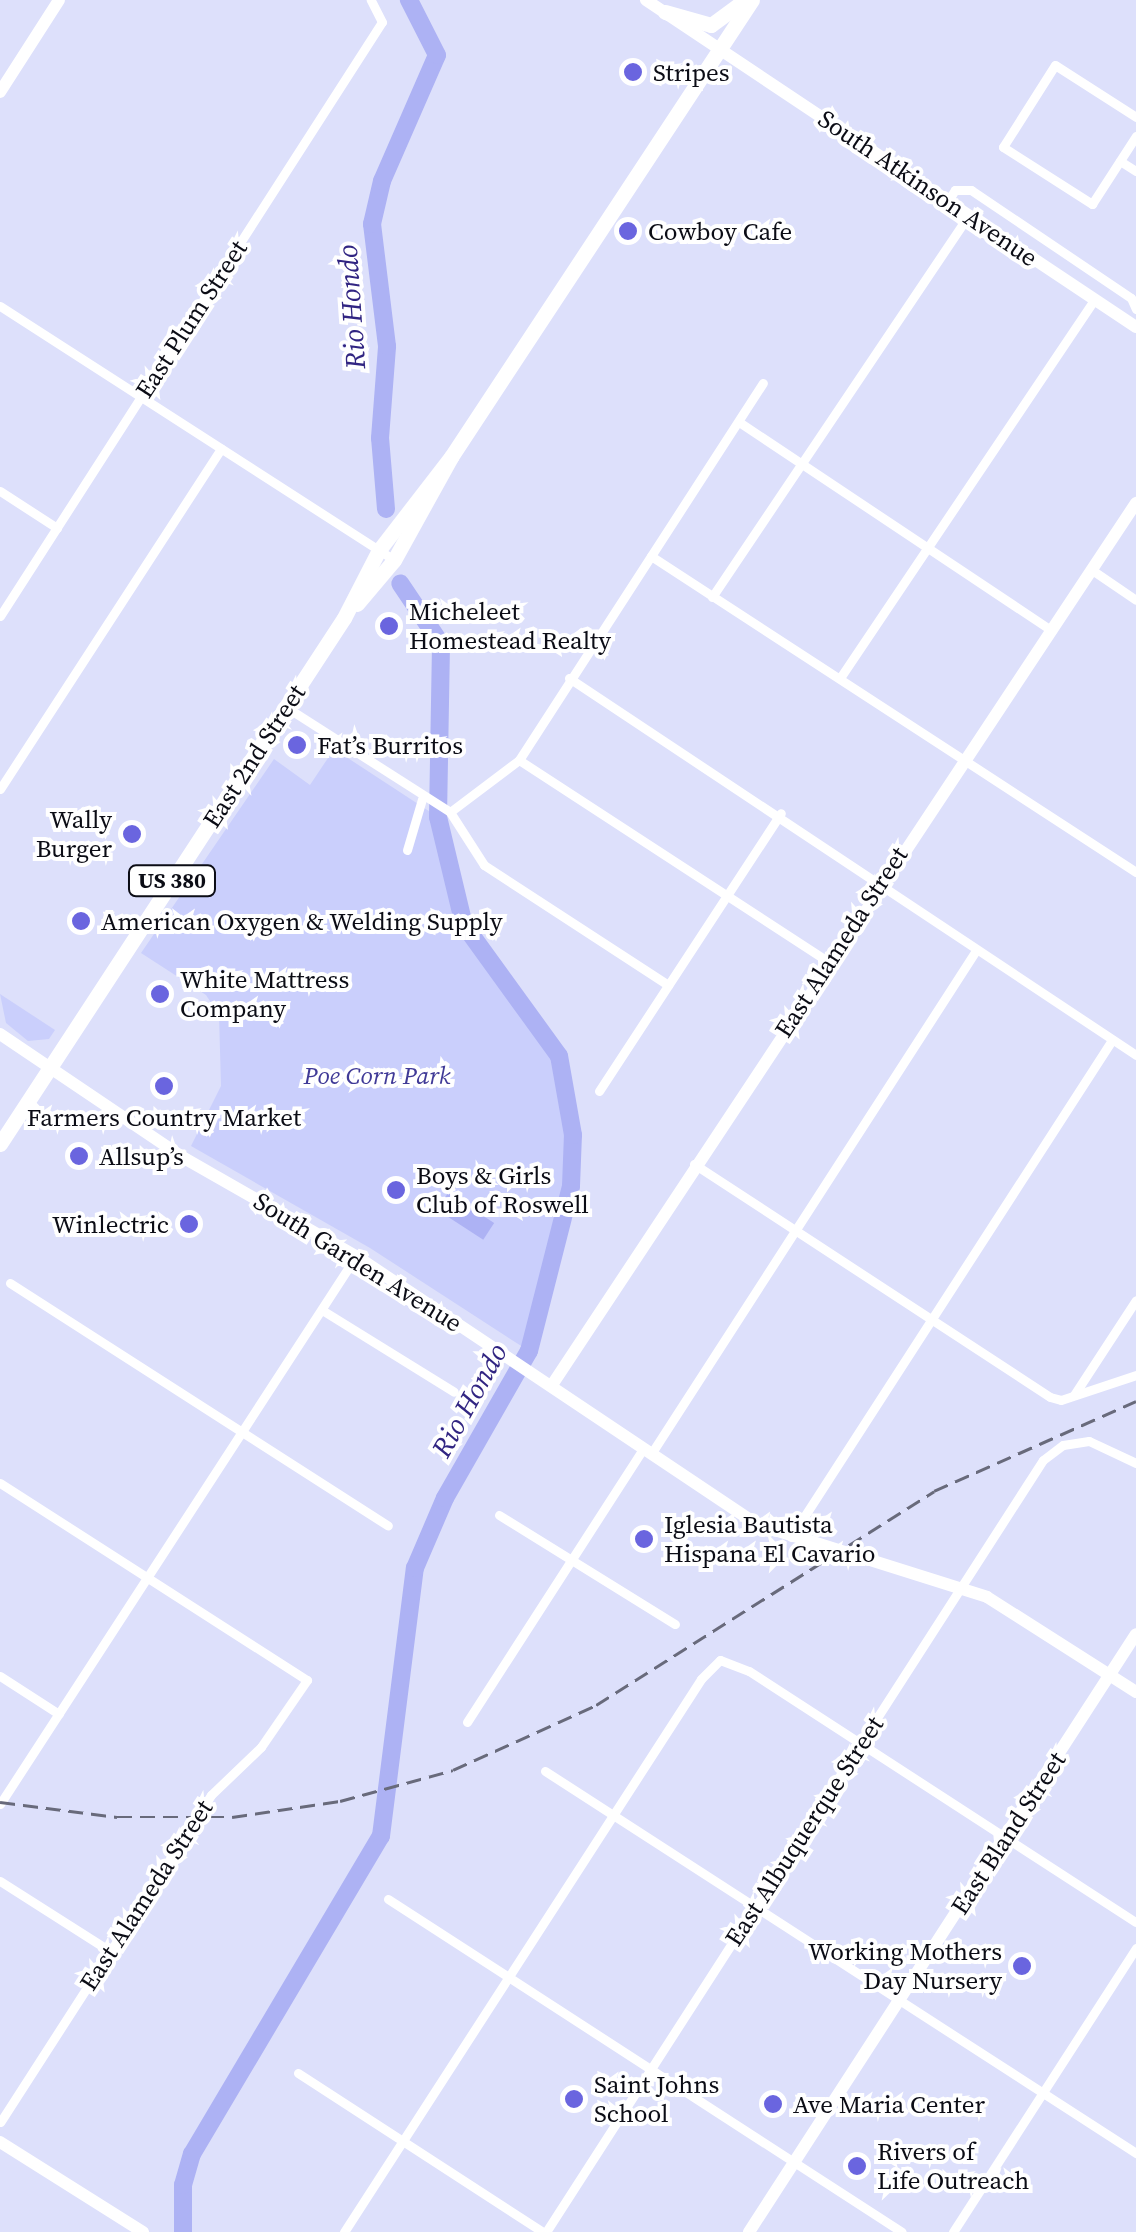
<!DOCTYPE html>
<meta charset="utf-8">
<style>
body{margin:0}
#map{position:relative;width:1136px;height:2232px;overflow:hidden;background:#dde0fb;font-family:"Source Serif 4",serif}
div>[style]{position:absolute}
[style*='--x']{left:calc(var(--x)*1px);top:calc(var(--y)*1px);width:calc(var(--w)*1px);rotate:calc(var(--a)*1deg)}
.green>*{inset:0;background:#cacffc}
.water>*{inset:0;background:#adb2f4;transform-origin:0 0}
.river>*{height:18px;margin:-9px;padding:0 9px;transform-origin:9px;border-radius:9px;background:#adb2f4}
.street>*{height:9px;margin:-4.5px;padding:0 4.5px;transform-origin:4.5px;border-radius:4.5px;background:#fff}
.secondary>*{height:12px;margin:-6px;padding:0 6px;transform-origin:6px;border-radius:6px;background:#fff}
.primary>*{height:15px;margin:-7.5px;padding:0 7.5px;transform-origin:7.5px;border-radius:7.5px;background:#fff}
.rail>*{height:2.5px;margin-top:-1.25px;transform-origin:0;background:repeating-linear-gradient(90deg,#686a7b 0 15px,transparent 0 23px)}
.dots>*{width:28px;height:28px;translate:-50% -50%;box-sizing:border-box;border:5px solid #fff;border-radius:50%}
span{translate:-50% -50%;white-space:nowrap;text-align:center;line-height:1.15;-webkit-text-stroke:8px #fff;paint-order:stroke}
.shield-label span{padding:2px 8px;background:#fff;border:2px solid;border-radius:8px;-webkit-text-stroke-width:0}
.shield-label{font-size:22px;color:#0b0c15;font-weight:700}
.poi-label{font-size:25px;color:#0b0c15}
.left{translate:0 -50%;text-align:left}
.right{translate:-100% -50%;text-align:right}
.street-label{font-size:25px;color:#0b0c15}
.park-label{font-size:25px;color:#403a97;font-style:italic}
.water-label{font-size:28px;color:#312582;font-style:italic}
</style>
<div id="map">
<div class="green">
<div style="clip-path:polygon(334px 749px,438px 817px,475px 946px,543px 1026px,559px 1056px,573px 1163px,529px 1351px,370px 1248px,191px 1146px,221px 1086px,219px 1015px,206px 995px,141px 953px,274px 759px,310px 785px)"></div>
<div style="clip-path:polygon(0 994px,55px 1030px,49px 1039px,28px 1041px,6px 1023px)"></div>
</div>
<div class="water">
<div style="left:448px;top:1193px;width:55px;height:20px;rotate:33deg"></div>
</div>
<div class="river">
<div style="--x:386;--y:509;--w:71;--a:-94.8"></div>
<div style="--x:380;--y:438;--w:92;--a:-85.6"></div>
<div style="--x:387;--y:346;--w:123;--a:-97"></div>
<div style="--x:372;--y:224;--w:44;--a:-76.9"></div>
<div style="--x:382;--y:181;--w:137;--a:-66.4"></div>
<div style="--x:437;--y:55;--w:62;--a:-117"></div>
<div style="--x:183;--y:2232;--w:47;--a:-90"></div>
<div style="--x:183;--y:2185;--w:32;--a:-74"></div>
<div style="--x:192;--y:2154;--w:370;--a:-59.3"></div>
<div style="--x:381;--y:1836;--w:270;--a:-82.8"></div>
<div style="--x:415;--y:1568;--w:76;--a:-66.8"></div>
<div style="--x:445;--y:1498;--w:169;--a:-60.3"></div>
<div style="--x:529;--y:1351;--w:170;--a:-75.7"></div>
<div style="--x:571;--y:1186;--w:51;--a:-87.8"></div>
<div style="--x:573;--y:1135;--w:80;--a:-100"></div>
<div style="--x:559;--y:1056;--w:162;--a:-125.9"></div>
<div style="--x:464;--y:925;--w:111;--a:-103.5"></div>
<div style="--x:438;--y:817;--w:173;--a:-89"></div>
<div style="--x:441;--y:644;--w:73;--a:-123.9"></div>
</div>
<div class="street">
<div style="--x:1136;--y:117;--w:96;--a:-147.3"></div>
<div style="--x:1055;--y:65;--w:97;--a:122.4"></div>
<div style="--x:1003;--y:147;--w:106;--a:32.6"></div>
<div style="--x:1092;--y:204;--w:81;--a:-57.1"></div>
<div style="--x:1120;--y:161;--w:19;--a:32"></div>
<div style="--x:948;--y:201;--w:13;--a:-58"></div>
<div style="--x:955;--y:190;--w:16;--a:0"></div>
<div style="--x:971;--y:190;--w:193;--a:34"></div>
<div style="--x:1131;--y:298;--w:12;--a:66"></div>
<div style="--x:0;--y:306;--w:469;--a:32.8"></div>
<div style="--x:739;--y:422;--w:376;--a:33.7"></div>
<div style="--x:0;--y:491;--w:68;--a:33"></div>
<div style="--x:651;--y:556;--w:579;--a:33.09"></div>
<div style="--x:1092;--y:570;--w:53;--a:34.3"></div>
<div style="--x:712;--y:597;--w:460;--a:-56.1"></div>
<div style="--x:0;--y:616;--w:706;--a:-57.26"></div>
<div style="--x:382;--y:22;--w:25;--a:-117"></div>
<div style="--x:569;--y:678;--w:681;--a:33.62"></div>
<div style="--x:840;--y:678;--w:457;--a:-56.1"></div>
<div style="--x:286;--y:707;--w:195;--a:32.6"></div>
<div style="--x:519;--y:760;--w:368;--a:33.1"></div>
<div style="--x:0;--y:789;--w:406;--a:-57"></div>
<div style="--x:450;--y:812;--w:86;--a:-37"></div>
<div style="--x:519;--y:760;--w:449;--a:-57.1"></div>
<div style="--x:450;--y:812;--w:63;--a:57.3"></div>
<div style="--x:484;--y:865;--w:220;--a:33.1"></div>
<div style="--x:407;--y:850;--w:53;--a:-73.6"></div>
<div style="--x:599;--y:1091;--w:332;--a:-56.8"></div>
<div style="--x:694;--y:1164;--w:425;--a:33.2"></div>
<div style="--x:1050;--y:1397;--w:11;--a:15"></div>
<div style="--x:1061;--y:1400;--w:79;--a:-18.4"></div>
<div style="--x:10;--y:1283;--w:449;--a:32.7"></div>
<div style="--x:322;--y:1310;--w:155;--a:31.8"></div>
<div style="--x:1074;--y:1395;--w:113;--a:-56.9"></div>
<div style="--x:651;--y:1454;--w:597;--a:-57.16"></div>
<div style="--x:0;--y:1483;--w:365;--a:32.7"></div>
<div style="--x:307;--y:1680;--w:81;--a:124.5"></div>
<div style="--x:261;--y:1747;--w:69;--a:136.2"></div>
<div style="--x:211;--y:1795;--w:389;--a:122.8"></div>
<div style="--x:499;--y:1515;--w:207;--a:31.8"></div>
<div style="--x:791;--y:1537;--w:592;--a:-57.14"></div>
<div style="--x:0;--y:1676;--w:70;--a:32.8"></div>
<div style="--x:467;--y:1722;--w:325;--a:-57.2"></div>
<div style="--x:545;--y:1771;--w:704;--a:32.88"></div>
<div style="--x:0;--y:1804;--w:653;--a:-56.99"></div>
<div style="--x:0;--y:1881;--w:130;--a:32.5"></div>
<div style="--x:388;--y:1899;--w:612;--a:32.94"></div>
<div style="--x:298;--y:2073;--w:292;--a:33"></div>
<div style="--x:344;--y:2232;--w:658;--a:-57.15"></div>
<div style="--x:701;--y:1679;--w:27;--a:-45"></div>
<div style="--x:720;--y:1660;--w:31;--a:21"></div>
<div style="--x:749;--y:1671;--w:461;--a:33"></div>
<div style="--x:546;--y:2232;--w:918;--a:-57.23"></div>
<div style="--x:1043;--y:1460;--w:25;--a:-37"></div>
<div style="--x:1063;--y:1445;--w:26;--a:-9"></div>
<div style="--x:1089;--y:1441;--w:52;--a:25.1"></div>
<div style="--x:953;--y:2232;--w:338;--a:-57.2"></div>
</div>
<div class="secondary">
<div style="--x:646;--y:0;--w:589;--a:33.72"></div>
<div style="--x:0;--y:92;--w:109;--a:-57.3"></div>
<div style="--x:0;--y:1034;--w:222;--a:34"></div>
<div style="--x:184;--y:1158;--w:198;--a:29.7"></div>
<div style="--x:356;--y:1256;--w:481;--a:33.8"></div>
<div style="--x:756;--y:1524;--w:242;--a:17.5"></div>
<div style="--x:987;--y:1597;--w:177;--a:32.5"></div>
<div style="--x:552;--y:1385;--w:1058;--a:-56.49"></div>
<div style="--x:0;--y:2142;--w:169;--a:32.2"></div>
<div style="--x:749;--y:2232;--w:712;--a:-57.09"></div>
</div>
<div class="primary">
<div style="--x:665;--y:12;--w:48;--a:15.8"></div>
<div style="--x:711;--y:25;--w:42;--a:-36.3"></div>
<div style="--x:357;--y:604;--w:57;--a:-49.9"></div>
<div style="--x:394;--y:560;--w:118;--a:-61"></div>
<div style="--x:451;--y:457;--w:547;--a:-56.63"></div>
<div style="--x:0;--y:1144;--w:628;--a:-56.82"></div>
<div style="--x:344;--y:618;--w:76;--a:-62.8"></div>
<div style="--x:379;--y:550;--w:118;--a:-52.3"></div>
</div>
<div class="rail">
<div style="--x:0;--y:1802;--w:118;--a:7.3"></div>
<div style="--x:117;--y:1817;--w:115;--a:0"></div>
<div style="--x:232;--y:1817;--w:109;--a:-8.4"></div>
<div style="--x:340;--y:1801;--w:117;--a:-15.3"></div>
<div style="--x:453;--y:1770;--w:157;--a:-24.4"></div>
<div style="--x:596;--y:1705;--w:400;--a:-32.3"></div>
<div style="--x:934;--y:1491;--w:221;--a:-24"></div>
</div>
<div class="dots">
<div style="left:633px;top:72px;background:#6a65df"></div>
<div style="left:628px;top:231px;background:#6a65df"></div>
<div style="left:389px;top:626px;background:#6a65df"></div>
<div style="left:297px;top:745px;background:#6a65df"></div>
<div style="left:132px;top:834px;background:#6a65df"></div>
<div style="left:81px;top:921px;background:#6a65df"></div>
<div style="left:160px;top:994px;background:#6a65df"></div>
<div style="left:164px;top:1086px;background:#6a65df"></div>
<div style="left:79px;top:1156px;background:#6a65df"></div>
<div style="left:396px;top:1190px;background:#6a65df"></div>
<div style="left:189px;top:1224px;background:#6a65df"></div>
<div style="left:644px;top:1539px;background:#6a65df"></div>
<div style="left:1022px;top:1966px;background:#6a65df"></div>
<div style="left:574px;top:2099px;background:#6a65df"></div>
<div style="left:773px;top:2104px;background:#6a65df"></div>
<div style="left:857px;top:2166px;background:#6a65df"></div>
</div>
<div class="shield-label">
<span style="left:172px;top:881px">US 380</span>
</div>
<div class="poi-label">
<span class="left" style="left:653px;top:72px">Stripes</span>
<span class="left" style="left:648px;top:231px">Cowboy Cafe</span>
<span class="left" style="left:409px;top:626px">Micheleet<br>Homestead Realty</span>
<span class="left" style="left:317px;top:745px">Fat’s Burritos</span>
<span class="right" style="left:112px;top:834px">Wally<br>Burger</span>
<span class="left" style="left:101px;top:921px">American Oxygen &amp; Welding Supply</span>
<span class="left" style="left:180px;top:994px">White Mattress<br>Company</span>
<span style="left:164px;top:1117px">Farmers Country Market</span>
<span class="left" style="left:99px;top:1156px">Allsup’s</span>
<span class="left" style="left:416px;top:1190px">Boys &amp; Girls<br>Club of Roswell</span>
<span class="right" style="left:169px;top:1224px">Winlectric</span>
<span class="left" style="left:664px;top:1539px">Iglesia Bautista<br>Hispana El Cavario</span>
<span class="right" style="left:1002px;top:1966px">Working Mothers<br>Day Nursery</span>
<span class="left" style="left:594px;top:2099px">Saint Johns<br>School</span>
<span class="left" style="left:793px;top:2104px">Ave Maria Center</span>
<span class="left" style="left:877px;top:2166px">Rivers of<br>Life Outreach</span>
</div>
<div class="street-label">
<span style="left:928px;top:188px;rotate:34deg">South Atkinson Avenue</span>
<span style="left:191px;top:319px;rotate:-57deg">East Plum Street</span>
<span style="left:254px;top:756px;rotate:-57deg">East 2nd Street</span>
<span style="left:841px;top:942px;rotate:-57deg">East Alameda Street</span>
<span style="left:358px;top:1262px;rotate:32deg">South Garden Avenue</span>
<span style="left:804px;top:1831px;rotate:-57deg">East Albuquerque Street</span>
<span style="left:1008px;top:1833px;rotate:-57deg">East Bland Street</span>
<span style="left:146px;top:1895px;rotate:-57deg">East Alameda Street</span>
</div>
<div class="park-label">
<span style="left:377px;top:1075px">Poe Corn Park</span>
</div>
<div class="water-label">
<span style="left:351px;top:307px;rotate:-94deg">Rio Hondo</span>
<span style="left:469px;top:1400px;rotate:-61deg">Rio Hondo</span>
</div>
</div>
